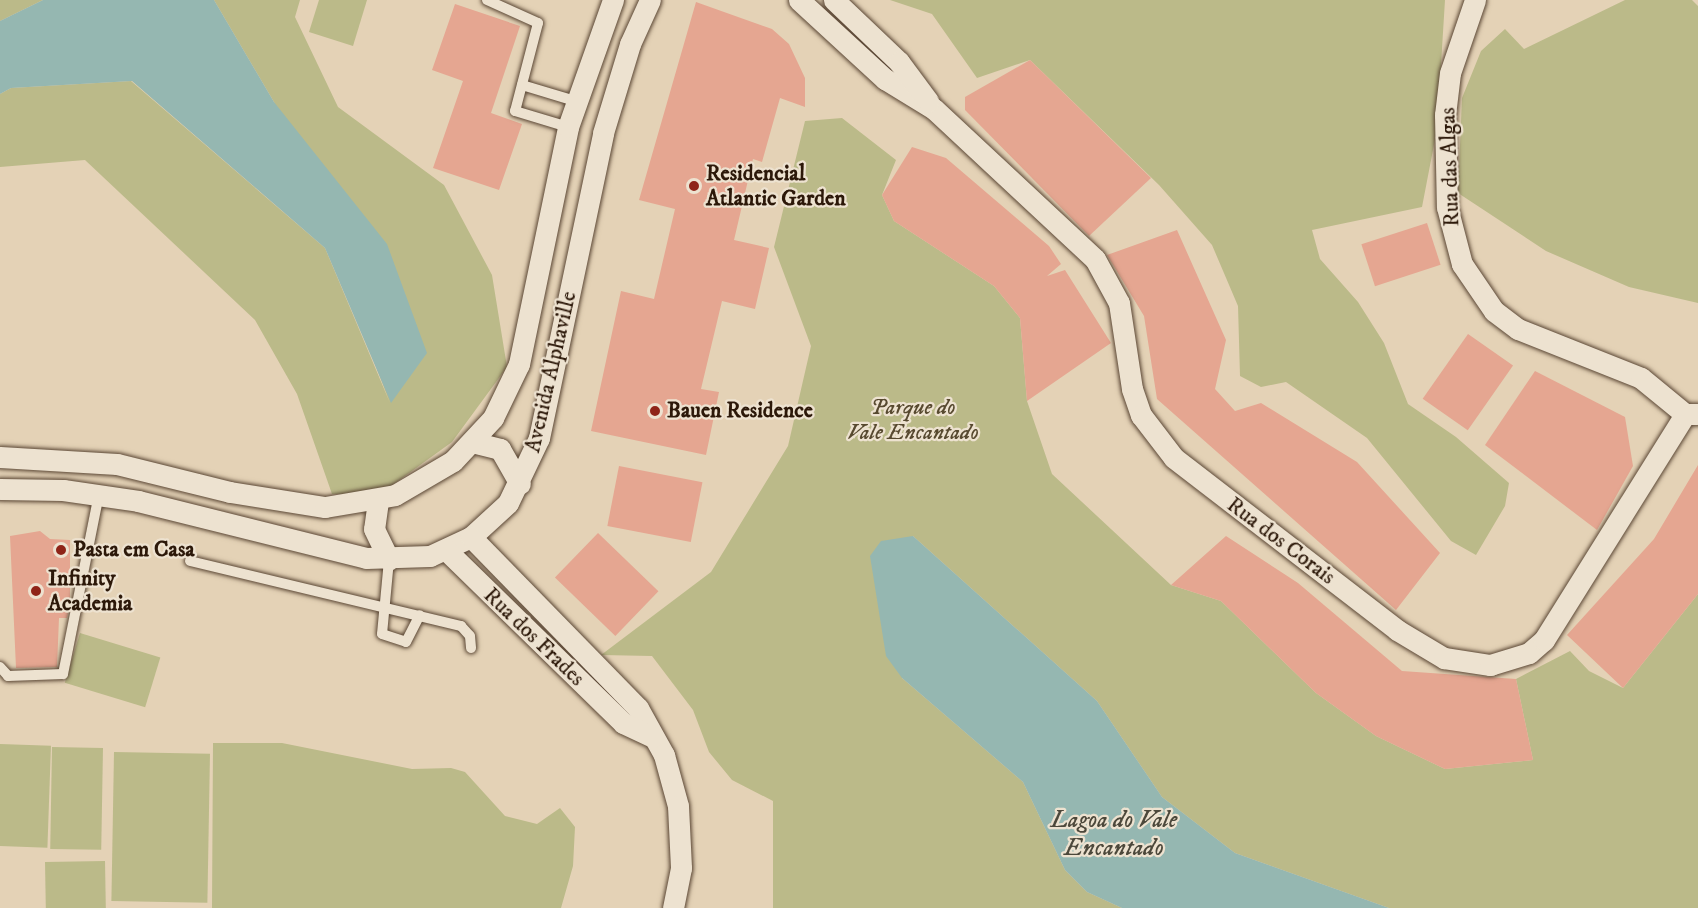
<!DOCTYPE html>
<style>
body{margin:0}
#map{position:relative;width:1698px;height:908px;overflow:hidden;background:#e4d2b6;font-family:"IM FELL DW Pica",serif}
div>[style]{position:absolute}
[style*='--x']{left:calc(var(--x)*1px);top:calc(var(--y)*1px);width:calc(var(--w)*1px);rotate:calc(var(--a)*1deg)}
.green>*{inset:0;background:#bbba89;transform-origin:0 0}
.water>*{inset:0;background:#95b7b1}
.building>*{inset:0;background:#e5a691;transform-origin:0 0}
.roads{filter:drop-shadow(0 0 2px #5a4634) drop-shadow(0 0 2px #5a4634)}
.lane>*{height:10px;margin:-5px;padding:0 5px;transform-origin:5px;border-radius:5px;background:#ede2d0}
.street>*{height:21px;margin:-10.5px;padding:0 10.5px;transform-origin:10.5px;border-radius:10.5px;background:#ede2d0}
.dots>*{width:16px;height:16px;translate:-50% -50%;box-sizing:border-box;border:3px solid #ede2d0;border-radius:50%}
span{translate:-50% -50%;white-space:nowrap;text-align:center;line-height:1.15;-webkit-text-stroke:4.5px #ede2d0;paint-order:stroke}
.street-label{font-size:22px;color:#2c1809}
.poi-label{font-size:22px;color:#2c1809;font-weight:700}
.left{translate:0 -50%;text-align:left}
.park-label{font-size:22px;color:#57492f;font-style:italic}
.water-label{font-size:24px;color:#4c483b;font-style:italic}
</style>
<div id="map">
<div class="green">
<div style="clip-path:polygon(0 0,43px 0,0 21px)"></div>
<div style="clip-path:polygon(214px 0,300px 0,295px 17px,338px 107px,444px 185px,492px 275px,507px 367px,452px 442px,380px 494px,332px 494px,297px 394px,255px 320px,85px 160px,0 167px,0 94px,11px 88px,131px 81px,325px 248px,390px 403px,274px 102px)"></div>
<div style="clip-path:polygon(319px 0,367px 0,353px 46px,309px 32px)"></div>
<div style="clip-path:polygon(890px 0,1445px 0,1437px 129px,1422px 207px,1312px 230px,1320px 259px,1358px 302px,1384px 343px,1408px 404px,1456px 437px,1509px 483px,1505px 506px,1476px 555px,1451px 541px,1367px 438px,1286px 382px,1261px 387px,1240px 376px,1238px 306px,1212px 245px,1159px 185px,1030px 60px,977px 78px,932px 14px)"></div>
<div style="clip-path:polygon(1625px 0,1692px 0,1698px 6px,1698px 303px,1629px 287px,1546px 251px,1458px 193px,1462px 98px,1481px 51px,1505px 29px,1524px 49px)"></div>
<div style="clip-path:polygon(842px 118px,896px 160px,882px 195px,894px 221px,994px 286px,1020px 318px,1027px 401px,1052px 474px,1171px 585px,1221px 601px,1316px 693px,1376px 736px,1445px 769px,1533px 760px,1516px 679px,1570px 651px,1589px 671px,1623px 688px,1698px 594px,1698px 908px,1389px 908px,1235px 853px,1162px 797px,1097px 701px,913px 536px,902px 678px,1023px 782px,1065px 870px,1087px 892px,1122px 908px,773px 908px,773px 801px,732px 780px,709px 752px,693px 710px,652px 656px,601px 655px,711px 572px,788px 446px,811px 346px,774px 247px,805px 121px)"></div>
<div style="left:80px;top:633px;width:84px;height:52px;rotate:17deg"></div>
<div style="clip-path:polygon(213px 743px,282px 743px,412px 769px,451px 768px,465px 772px,505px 816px,537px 824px,560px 808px,575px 827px,573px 866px,561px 908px,212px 908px)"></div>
<div style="left:0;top:744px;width:51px;height:102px;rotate:2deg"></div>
<div style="left:52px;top:747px;width:51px;height:102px;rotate:1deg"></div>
<div style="left:114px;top:752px;width:96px;height:149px;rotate:1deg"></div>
<div style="left:105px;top:861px;width:47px;height:60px;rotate:89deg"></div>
</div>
<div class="water">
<div style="clip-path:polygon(43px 0,214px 0,274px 102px,387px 244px,427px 353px,391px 403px,325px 248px,132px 81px,11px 88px,0 94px,0 21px)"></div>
<div style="clip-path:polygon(913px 536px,1097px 701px,1162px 797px,1235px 853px,1389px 908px,1122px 908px,1087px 892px,1065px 870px,1023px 782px,902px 678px,886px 656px,870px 556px,881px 541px)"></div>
</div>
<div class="building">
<div style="clip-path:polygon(696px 2px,772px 29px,789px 44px,805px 78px,805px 107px,780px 98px,762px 162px,753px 159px,734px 240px,769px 248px,755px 309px,722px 301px,701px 389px,719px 392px,706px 455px,591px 431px,621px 291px,654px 299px,675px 209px,639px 200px)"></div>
<div style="clip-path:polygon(455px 4px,520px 26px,491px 113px,522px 124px,499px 190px,433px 168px,463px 81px,432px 70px)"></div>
<div style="clip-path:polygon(1030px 60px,1151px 178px,1089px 236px,965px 110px,965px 97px)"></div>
<div style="clip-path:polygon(912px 147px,946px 158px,1049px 246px,1061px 264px,1047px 276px,1065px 270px,1111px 343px,1027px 401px,1020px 318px,994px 286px,894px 221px,882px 195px)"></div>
<div style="left:1427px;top:223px;width:44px;height:69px;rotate:72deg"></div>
<div style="clip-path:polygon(1177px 230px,1226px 340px,1215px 389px,1235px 411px,1261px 403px,1357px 462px,1440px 553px,1396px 610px,1157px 399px,1144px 316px,1107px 255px)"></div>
<div style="left:1468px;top:334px;width:55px;height:79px;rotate:35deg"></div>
<div style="clip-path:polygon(1535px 371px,1625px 417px,1633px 466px,1597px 530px,1485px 445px)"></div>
<div style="clip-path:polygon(1698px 465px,1698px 594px,1623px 688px,1567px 635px,1654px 539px)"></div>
<div style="left:619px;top:466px;width:85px;height:61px;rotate:11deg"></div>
<div style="clip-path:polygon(40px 531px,50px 539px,70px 540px,70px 603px,67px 618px,59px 618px,57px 667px,16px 668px,10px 536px)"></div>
<div style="left:598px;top:533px;width:84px;height:62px;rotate:44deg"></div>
<div style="clip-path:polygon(1226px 536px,1298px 583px,1402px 671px,1516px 679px,1533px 760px,1445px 769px,1376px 736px,1316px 693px,1221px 601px,1171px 585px)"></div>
</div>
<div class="roads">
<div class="lane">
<div style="--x:487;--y:0;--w:56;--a:24.3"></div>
<div style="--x:538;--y:23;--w:91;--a:104.6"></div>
<div style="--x:515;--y:111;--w:55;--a:16.8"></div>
<div style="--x:522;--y:85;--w:55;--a:16.8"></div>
<div style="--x:389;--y:560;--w:74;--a:95.4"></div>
<div style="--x:382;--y:634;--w:25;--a:18"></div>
<div style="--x:406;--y:642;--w:30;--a:-63"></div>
<div style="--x:190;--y:561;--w:279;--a:13.5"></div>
<div style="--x:461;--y:626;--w:13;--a:48"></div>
<div style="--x:470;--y:636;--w:12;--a:85"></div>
<div style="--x:0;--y:667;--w:12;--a:48"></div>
<div style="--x:8;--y:676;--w:55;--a:-2.1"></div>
<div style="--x:63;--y:674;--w:184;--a:-78.7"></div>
</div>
<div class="street">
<div style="--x:799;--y:0;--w:117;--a:42.6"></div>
<div style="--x:885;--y:79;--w:57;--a:31.5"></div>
<div style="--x:934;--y:109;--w:220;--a:43"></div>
<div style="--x:1095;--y:259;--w:50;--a:61.4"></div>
<div style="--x:1119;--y:303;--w:87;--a:81.4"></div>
<div style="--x:1132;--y:389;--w:28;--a:71"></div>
<div style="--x:1141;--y:415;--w:54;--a:52.5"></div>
<div style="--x:1174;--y:458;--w:282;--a:37.6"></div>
<div style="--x:1397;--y:630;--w:55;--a:30.8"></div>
<div style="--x:1444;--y:658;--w:47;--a:8.7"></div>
<div style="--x:1490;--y:665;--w:41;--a:-17.1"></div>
<div style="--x:1529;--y:653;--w:20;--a:-41"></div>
<div style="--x:1544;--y:640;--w:266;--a:-58"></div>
<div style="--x:834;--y:0;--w:90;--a:43.6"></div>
<div style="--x:899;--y:62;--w:49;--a:53.4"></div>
<div style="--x:1475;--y:0;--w:77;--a:108.9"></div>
<div style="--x:1450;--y:73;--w:42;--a:96.8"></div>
<div style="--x:1445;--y:115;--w:92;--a:88.8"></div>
<div style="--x:1447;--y:207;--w:59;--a:75.3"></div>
<div style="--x:1462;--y:264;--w:57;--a:55.8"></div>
<div style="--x:1494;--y:311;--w:30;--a:37"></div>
<div style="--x:1518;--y:329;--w:132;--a:21.7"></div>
<div style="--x:1641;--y:378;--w:57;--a:39.3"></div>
<div style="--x:1685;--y:414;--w:12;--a:0"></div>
<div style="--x:472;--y:442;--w:29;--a:14"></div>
<div style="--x:500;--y:449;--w:40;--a:60.3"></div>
<div style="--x:0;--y:457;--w:117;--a:3.4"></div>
<div style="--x:117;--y:464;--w:116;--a:13.9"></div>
<div style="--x:230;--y:492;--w:96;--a:9"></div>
<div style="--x:325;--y:507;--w:71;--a:-9.7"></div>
<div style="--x:395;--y:495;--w:67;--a:-30.4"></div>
<div style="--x:453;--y:461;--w:59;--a:-47.1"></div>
<div style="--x:493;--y:418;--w:60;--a:-64.3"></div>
<div style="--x:519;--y:364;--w:242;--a:-78.3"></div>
<div style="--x:568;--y:127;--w:135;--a:-70.5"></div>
<div style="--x:0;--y:489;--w:63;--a:0.9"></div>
<div style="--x:63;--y:490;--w:76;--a:8.3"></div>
<div style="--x:138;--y:501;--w:235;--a:14"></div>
<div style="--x:366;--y:558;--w:64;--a:-1.8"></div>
<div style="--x:430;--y:556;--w:45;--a:-24.9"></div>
<div style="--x:471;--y:537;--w:50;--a:-42.6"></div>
<div style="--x:508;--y:503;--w:72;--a:-64.5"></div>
<div style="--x:539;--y:438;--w:312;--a:-78.1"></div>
<div style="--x:603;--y:133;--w:93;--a:-73.1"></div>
<div style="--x:630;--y:44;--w:48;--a:-65.6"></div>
<div style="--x:378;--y:501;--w:28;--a:98"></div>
<div style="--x:374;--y:529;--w:34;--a:64"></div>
<div style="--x:471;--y:537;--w:239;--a:45.7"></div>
<div style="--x:638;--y:708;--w:54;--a:61"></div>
<div style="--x:664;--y:755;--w:53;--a:74.6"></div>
<div style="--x:678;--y:806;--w:62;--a:87.2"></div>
<div style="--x:681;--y:868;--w:41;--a:101.3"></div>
<div style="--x:446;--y:550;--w:248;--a:44.3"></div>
<div style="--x:623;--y:723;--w:33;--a:25"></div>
</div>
</div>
<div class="dots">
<div style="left:694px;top:186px;background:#8f2418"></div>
<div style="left:655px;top:411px;background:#8f2418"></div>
<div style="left:61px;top:550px;background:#8f2418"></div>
<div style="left:36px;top:591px;background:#8f2418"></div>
</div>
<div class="street-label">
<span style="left:1450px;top:167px;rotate:-92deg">Rua das Algas</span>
<span style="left:551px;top:372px;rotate:-77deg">Avenida Alphaville</span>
<span style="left:1281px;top:541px;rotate:37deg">Rua dos Corais</span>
<span style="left:534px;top:637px;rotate:44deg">Rua dos Frades</span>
</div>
<div class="poi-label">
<span class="left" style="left:706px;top:186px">Residencial<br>Atlantic Garden</span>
<span class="left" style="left:667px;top:411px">Bauen Residence</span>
<span class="left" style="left:73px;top:550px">Pasta em Casa</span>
<span class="left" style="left:48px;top:591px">Infinity<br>Academia</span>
</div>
<div class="park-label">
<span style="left:913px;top:420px">Parque do<br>Vale Encantado</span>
</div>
<div class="water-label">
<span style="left:1114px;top:835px">Lagoa do Vale<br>Encantado</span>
</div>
</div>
